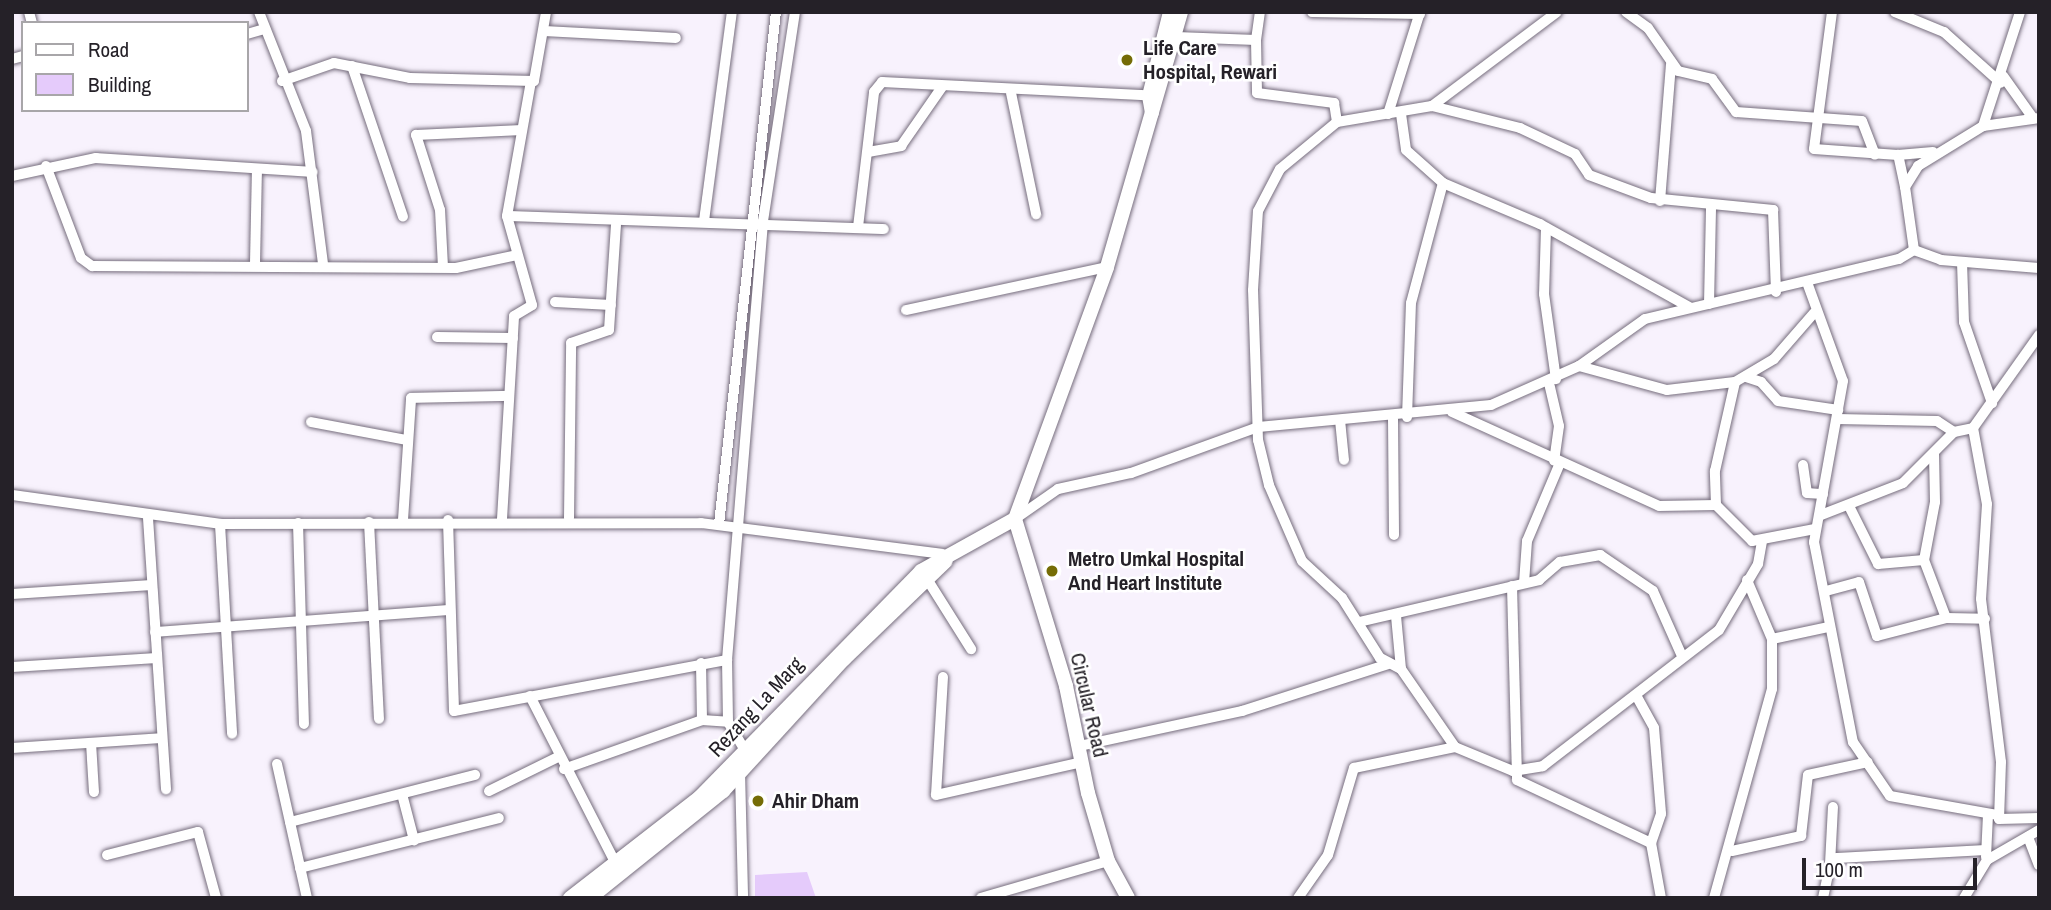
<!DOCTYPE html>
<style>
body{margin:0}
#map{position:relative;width:2051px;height:910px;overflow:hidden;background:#f8f2fd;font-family:"Archivo Narrow",sans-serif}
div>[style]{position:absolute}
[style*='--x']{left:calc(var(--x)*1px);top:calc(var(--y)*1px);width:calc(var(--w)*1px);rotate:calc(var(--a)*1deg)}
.building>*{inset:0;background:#e5cbfb}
.roads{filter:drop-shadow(0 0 2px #766d7d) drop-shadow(0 0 2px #766d7d)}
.minor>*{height:10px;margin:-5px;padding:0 5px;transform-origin:5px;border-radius:5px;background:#fff}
.secondary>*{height:14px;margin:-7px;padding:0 7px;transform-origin:7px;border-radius:7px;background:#fff}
.dots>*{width:19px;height:19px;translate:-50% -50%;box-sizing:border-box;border:4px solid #fff;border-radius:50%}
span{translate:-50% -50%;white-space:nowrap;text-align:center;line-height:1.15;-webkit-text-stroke:5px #fff;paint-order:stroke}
.poi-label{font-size:21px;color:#252128;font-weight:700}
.left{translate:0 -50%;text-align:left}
.street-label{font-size:21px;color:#252128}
.frame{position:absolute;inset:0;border:14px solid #252128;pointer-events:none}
.legend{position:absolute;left:21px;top:21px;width:228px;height:91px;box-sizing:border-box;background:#fff;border:2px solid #a8a6a9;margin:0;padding:9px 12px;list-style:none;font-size:21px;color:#252128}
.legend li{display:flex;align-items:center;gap:14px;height:35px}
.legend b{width:35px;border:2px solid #a8a6a9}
.scale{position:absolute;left:1802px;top:858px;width:175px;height:32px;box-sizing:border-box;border:4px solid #252128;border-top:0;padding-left:9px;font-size:21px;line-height:24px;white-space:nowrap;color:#252128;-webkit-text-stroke:5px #fff;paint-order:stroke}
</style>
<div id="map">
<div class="building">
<div style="clip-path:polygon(807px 872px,816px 898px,755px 898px,755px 875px)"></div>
</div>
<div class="roads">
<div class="minor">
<div style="--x:29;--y:12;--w:11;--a:75"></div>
<div style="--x:259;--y:12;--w:128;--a:68.4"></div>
<div style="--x:306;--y:131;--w:134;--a:82.7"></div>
<div style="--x:1312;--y:12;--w:108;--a:1.1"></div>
<div style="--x:1626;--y:12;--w:27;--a:36"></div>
<div style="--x:1648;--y:28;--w:52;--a:55.1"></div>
<div style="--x:1678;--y:71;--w:35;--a:13"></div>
<div style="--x:1712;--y:79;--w:41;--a:54"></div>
<div style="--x:1736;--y:112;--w:126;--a:4.1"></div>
<div style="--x:1862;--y:121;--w:36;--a:69"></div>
<div style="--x:1832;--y:12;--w:138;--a:97.5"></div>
<div style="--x:1814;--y:149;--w:84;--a:4.1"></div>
<div style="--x:1895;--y:12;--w:53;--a:22.2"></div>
<div style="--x:1944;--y:32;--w:76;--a:41.8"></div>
<div style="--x:544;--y:31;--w:132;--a:3"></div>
<div style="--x:247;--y:34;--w:19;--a:-16"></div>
<div style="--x:1176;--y:37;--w:80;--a:2.1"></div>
<div style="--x:1256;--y:40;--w:53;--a:88.9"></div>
<div style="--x:1257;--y:93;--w:78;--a:7.4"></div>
<div style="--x:1334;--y:103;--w:19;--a:81"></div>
<div style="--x:1256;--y:40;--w:28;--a:-82"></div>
<div style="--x:12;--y:59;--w:11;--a:-15"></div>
<div style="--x:352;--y:66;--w:159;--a:71.3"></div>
<div style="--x:2003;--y:76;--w:52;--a:54.5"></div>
<div style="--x:282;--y:81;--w:55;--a:-19.1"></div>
<div style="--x:334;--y:63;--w:77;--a:11.2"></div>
<div style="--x:410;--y:78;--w:124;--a:1.4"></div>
<div style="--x:534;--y:81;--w:70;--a:-80.1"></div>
<div style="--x:1011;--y:93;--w:124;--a:78.3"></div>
<div style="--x:1432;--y:106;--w:91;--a:14"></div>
<div style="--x:1520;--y:128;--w:61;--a:25.3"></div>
<div style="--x:1575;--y:154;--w:25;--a:56"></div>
<div style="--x:1589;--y:175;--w:66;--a:20.4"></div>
<div style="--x:1651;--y:198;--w:123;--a:5.6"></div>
<div style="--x:1773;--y:210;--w:82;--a:87.9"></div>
<div style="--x:1388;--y:114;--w:107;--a:-72.6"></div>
<div style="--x:1401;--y:114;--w:36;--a:82"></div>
<div style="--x:1406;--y:150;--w:50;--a:41.7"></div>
<div style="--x:1443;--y:183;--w:105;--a:22.9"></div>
<div style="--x:1540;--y:224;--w:171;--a:29.1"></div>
<div style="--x:1983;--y:126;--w:120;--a:-72"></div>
<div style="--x:868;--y:152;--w:34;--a:-10"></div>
<div style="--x:901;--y:146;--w:72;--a:-55.2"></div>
<div style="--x:46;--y:166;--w:98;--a:69.2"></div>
<div style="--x:81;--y:258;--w:14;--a:36"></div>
<div style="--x:92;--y:266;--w:364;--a:0.3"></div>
<div style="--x:456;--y:268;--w:62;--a:-12"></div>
<div style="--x:12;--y:176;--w:86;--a:-12.1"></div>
<div style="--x:96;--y:158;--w:217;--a:3.7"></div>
<div style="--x:1905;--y:187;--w:33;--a:-102"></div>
<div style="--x:1898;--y:155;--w:35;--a:-5"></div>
<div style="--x:1660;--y:201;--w:137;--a:-85.4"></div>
<div style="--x:507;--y:216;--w:377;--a:2"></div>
<div style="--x:704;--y:221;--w:211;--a:-82.4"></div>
<div style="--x:858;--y:227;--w:136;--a:-83.2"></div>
<div style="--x:874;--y:92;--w:13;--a:-51"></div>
<div style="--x:882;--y:82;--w:274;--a:2.9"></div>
<div style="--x:1546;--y:228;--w:66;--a:91.7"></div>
<div style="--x:1544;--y:294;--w:86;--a:82"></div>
<div style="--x:1914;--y:250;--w:29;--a:20"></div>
<div style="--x:1941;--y:260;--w:98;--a:4.7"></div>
<div style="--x:1962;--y:262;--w:60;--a:88.1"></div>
<div style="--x:1964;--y:322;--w:86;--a:70.9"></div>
<div style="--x:255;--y:263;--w:94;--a:-88.8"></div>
<div style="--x:443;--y:267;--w:57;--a:-93"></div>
<div style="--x:440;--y:210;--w:79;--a:-107.7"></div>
<div style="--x:416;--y:135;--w:106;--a:-2.7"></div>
<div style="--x:1808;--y:285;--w:102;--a:70"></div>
<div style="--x:1843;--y:381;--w:164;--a:100.2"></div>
<div style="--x:1814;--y:542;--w:204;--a:79"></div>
<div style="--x:1853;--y:742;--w:65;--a:55.6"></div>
<div style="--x:1890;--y:796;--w:110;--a:10"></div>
<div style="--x:555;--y:302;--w:56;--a:3.1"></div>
<div style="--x:1709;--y:304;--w:99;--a:-88.8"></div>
<div style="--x:906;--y:310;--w:206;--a:-12.1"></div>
<div style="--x:437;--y:337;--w:76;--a:0.8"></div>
<div style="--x:1579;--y:366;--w:91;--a:15.3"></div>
<div style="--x:1667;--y:390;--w:68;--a:-6.7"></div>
<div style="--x:1735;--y:382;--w:45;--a:-30.5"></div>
<div style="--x:1774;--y:359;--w:61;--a:-49"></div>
<div style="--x:1746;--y:377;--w:16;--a:18"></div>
<div style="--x:1761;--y:382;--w:25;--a:48"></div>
<div style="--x:1778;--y:401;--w:61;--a:8.5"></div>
<div style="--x:1549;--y:383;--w:44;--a:76.9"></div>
<div style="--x:1559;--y:426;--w:35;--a:98"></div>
<div style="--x:1452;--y:412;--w:227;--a:24.4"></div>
<div style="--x:1659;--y:506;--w:57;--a:-1"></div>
<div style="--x:1716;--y:505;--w:51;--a:45"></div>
<div style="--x:1752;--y:541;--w:64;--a:-10.8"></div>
<div style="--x:1407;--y:417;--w:114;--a:-88"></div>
<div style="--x:1411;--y:303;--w:124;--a:-75.1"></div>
<div style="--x:1393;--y:419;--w:116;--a:89.5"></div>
<div style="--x:1837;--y:419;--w:100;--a:1.1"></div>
<div style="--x:1937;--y:421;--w:20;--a:33"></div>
<div style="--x:1340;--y:420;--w:40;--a:84.3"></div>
<div style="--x:311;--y:422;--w:97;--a:10.7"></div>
<div style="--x:1973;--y:428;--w:77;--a:79.6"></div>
<div style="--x:1987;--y:504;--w:95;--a:93.6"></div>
<div style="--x:1981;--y:599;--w:164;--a:83"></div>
<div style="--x:2001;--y:762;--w:57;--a:92"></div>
<div style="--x:1999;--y:819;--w:40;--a:-1.4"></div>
<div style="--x:1934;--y:454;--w:48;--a:88.8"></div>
<div style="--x:1935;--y:502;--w:59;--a:100.7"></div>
<div style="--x:1924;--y:560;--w:62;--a:69.2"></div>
<div style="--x:1946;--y:618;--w:39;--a:1"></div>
<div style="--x:1803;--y:465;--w:28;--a:82"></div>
<div style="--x:1807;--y:493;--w:16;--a:4"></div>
<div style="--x:12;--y:495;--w:210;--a:7.9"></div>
<div style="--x:220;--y:524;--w:481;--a:-0.1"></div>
<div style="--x:701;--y:523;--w:243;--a:7.3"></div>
<div style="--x:1716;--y:505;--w:34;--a:-92"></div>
<div style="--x:1715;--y:471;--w:91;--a:-77.3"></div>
<div style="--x:1849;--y:506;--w:65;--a:63.4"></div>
<div style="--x:1878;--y:564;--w:46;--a:-5"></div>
<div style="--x:1821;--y:515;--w:88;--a:-21.3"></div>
<div style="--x:1903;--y:483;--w:72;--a:-45"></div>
<div style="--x:1954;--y:432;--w:19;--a:-12"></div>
<div style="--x:1973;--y:428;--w:114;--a:-54.6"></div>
<div style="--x:148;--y:518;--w:272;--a:86.2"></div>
<div style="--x:569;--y:518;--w:175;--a:-89.3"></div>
<div style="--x:571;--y:343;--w:40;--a:-18.9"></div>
<div style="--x:609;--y:330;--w:105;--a:-86.2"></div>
<div style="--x:502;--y:519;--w:203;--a:-86.6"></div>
<div style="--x:514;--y:316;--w:21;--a:-31"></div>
<div style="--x:532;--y:305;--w:92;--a:-105.7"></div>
<div style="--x:507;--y:216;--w:137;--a:-79.9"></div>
<div style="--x:1015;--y:519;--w:52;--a:-34.9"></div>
<div style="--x:1058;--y:489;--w:75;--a:-12.4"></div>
<div style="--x:1131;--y:473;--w:135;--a:-19.9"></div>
<div style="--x:1258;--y:427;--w:234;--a:-5.4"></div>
<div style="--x:1491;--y:405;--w:96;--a:-23.9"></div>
<div style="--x:1579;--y:366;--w:81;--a:-35.5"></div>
<div style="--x:1645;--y:319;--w:261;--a:-13.3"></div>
<div style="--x:1899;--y:259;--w:17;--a:-31"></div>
<div style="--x:1914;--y:250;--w:64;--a:-98.1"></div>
<div style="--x:1905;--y:187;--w:25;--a:-58"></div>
<div style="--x:1918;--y:166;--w:76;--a:-31.6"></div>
<div style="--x:1983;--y:126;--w:57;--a:-8.1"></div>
<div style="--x:403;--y:520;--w:122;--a:-86.2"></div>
<div style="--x:411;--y:398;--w:97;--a:-1.2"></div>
<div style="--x:448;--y:520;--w:191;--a:88.2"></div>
<div style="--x:454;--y:711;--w:278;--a:-10.6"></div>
<div style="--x:369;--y:522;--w:197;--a:87.1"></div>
<div style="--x:298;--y:523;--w:201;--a:88.3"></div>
<div style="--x:220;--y:524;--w:210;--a:86.7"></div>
<div style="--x:719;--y:524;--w:515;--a:-83.65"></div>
<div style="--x:927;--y:579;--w:83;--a:57.8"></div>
<div style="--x:1524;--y:583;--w:42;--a:-85.9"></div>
<div style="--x:1527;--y:541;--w:85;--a:-67.1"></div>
<div style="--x:1512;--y:586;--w:194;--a:88.5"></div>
<div style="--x:1517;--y:780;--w:148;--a:25.2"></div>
<div style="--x:1826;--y:591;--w:34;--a:-15"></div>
<div style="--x:1859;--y:582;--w:57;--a:71.6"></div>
<div style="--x:1877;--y:636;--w:71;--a:-14.6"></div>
<div style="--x:12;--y:594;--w:140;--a:-3.7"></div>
<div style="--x:1396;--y:616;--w:53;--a:84.6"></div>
<div style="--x:1359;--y:622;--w:185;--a:-13.1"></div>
<div style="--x:1539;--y:580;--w:28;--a:-41"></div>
<div style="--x:1560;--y:562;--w:41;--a:-9.9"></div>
<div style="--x:1600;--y:555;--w:64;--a:34.2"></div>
<div style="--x:1653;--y:591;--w:69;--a:66"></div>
<div style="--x:155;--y:632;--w:296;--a:-4.3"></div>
<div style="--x:1772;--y:639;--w:57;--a:-12.1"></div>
<div style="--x:12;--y:667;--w:145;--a:-3.6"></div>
<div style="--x:943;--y:677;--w:118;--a:93.4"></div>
<div style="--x:936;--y:795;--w:150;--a:-12.7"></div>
<div style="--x:530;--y:696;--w:193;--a:62.9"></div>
<div style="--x:1637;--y:697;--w:35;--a:61"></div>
<div style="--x:1654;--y:728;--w:86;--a:85.3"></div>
<div style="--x:1661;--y:814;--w:31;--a:109"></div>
<div style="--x:1651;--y:843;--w:56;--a:79.7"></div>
<div style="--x:702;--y:720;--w:26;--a:4"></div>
<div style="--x:91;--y:743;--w:49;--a:86.5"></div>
<div style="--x:1079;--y:746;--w:167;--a:-12.1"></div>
<div style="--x:1242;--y:711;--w:153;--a:-17.8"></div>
<div style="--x:1455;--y:747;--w:95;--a:-124.7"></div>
<div style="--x:1401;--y:669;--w:24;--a:-152"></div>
<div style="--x:1380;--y:658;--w:71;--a:-122.3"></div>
<div style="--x:1342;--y:598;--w:54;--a:-137.2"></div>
<div style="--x:1302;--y:561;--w:83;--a:-113.5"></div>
<div style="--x:1269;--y:485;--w:46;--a:-103.7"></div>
<div style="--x:1258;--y:440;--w:150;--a:-91.9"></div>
<div style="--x:1253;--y:290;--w:79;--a:-86.4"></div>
<div style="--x:1258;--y:211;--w:47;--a:-62.4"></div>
<div style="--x:1280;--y:169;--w:74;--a:-39.5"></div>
<div style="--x:1337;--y:122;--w:96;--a:-9.6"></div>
<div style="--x:1432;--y:106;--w:156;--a:-36.9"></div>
<div style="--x:12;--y:748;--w:149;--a:-3.8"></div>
<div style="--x:749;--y:757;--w:41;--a:-121"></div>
<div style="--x:728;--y:722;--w:62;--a:-90.9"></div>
<div style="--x:727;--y:660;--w:440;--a:-85.3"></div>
<div style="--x:763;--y:221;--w:211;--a:-81.3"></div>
<div style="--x:277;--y:764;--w:137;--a:77.4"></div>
<div style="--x:564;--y:769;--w:146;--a:-19.5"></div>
<div style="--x:702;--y:720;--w:57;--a:-91"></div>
<div style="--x:740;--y:772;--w:126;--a:88.6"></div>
<div style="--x:489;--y:791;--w:77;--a:-26.2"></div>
<div style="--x:402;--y:794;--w:48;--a:75.4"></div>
<div style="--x:290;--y:822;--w:191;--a:-14.3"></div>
<div style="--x:2028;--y:837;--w:30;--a:69"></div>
<div style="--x:1732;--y:851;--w:71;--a:-12.3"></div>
<div style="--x:1801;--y:836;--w:61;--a:-83.5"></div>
<div style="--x:1808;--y:775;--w:61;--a:-12.2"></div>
<div style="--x:107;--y:855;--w:94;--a:-14.2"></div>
<div style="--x:198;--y:832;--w:68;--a:74.7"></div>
<div style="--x:1986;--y:857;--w:43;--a:-87.3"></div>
<div style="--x:1830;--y:864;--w:57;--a:-87"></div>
<div style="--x:300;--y:868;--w:205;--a:-14.1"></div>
<div style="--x:981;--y:898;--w:132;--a:-16.2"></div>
<div style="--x:1298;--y:898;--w:52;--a:-55.1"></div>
<div style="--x:1328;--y:855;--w:91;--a:-73.4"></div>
<div style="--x:1354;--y:768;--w:103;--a:-11.7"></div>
<div style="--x:1455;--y:747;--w:63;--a:22.5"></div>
<div style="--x:1513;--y:771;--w:30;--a:-9"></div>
<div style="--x:1543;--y:766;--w:222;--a:-37.7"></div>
<div style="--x:1719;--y:630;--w:77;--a:-59.4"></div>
<div style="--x:1758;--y:564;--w:22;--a:-80"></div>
<div style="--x:1714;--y:898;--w:217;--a:-74.5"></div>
<div style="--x:1772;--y:689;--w:50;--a:-90"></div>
<div style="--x:1772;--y:639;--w:64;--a:-113"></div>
<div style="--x:1823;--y:898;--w:35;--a:-78"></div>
<div style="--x:1830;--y:864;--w:9;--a:-41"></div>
<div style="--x:1837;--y:858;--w:149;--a:-3.1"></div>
<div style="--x:1964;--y:898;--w:44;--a:-58.8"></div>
<div style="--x:1987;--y:860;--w:60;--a:-30"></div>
</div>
<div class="secondary">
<div style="--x:1152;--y:113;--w:17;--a:-100"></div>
<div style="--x:1149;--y:96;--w:87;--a:-76"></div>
<div style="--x:1015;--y:519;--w:268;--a:-69.9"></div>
<div style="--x:1107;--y:267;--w:266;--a:-73.8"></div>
<div style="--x:1015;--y:519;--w:175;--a:73"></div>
<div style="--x:1066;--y:686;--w:109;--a:78.4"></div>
<div style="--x:1088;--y:793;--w:71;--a:73.6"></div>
<div style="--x:1108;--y:861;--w:42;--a:61.6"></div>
<div style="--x:570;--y:898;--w:165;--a:-37.8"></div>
<div style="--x:700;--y:797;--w:316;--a:-45.6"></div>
<div style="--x:921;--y:571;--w:107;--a:-29"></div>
<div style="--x:590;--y:898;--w:171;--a:-38.8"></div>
<div style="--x:723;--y:791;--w:179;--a:-47.5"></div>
<div style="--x:844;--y:659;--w:141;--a:-43.9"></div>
</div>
</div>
<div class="dots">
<div style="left:1127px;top:60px;background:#756c06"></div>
<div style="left:1052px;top:571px;background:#756c06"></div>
<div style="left:758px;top:801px;background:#756c06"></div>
</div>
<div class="poi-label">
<span class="left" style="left:1143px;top:60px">Life Care<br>Hospital, Rewari</span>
<span class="left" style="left:1068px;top:571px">Metro Umkal Hospital<br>And Heart Institute</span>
<span class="left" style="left:772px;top:801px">Ahir Dham</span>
</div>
<div class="street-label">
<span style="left:1089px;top:705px;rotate:77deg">Circular Road</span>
<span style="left:756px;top:707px;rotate:-47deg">Rezang La Marg</span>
</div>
<div class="frame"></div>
<ul class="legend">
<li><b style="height:9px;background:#fff"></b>Road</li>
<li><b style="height:19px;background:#e5cbfb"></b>Building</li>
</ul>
<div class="scale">100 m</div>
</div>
